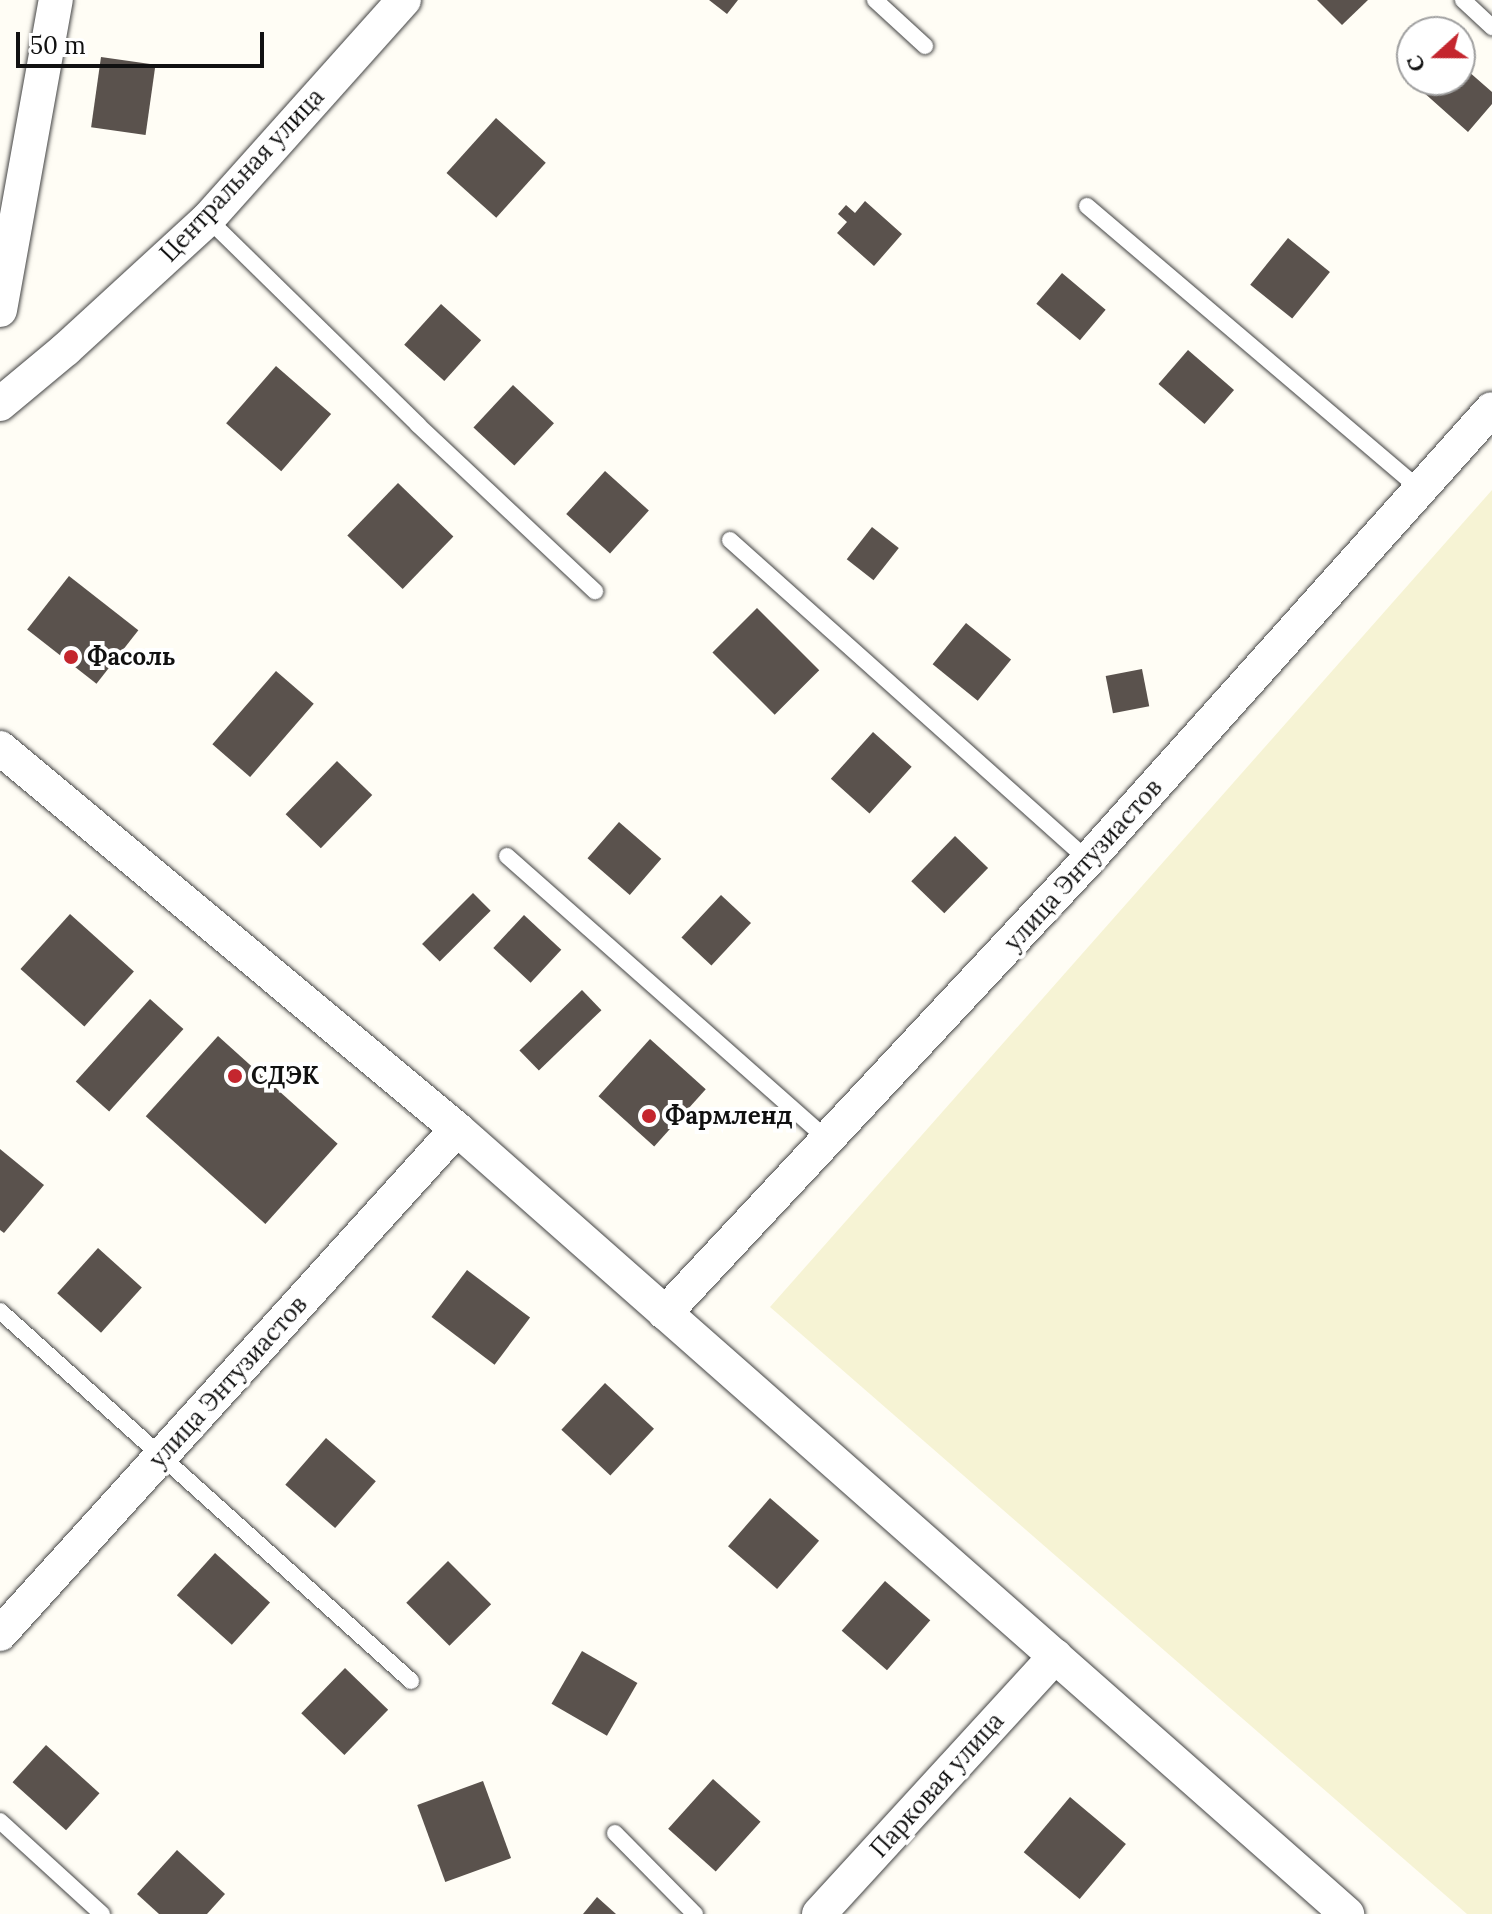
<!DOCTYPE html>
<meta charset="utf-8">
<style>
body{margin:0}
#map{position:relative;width:1492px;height:1914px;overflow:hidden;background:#fffdf5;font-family:Lora,serif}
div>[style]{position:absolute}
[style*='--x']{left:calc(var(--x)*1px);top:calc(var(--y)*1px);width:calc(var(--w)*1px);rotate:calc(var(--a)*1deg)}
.farmland>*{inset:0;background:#f6f3d4}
.building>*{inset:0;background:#5a524d;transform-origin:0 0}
.roads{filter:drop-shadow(0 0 2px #444) drop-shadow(0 0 2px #444)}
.lane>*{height:16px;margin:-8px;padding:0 8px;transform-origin:8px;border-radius:8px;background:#fff}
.street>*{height:34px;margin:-17px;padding:0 17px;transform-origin:17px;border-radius:17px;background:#fff}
.dots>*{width:22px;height:22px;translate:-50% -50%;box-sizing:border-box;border:4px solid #fff;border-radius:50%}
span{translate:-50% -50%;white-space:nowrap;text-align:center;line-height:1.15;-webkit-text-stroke:8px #fff;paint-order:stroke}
.street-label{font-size:24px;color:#111}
.poi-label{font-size:24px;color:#111;font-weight:700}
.left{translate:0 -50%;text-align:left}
.north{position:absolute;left:1396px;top:16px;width:80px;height:80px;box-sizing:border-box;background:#fff;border:2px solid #a0a0a0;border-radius:50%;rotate:249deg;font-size:22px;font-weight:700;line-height:32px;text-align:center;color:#111}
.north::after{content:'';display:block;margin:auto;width:28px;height:36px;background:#c4262e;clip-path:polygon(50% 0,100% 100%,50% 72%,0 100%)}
.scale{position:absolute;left:16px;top:32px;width:248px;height:36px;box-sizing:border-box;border:4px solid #111;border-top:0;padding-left:10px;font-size:24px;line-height:28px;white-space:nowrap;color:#111;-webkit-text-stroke:6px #fff;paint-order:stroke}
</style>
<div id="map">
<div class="farmland">
<div style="clip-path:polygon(1492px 490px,1492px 1914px,1467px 1914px,770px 1307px)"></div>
</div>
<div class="building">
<div style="clip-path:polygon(709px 0,738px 0,727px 14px)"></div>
<div style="clip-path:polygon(1317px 0,1368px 0,1342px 25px)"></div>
<div style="left:101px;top:57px;width:55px;height:71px;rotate:8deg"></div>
<div style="clip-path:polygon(1460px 64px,1492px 92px,1492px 104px,1468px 132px,1422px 91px,1432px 80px,1460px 80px)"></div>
<div style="left:496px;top:118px;width:67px;height:74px;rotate:42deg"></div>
<div style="clip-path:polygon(865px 201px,902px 234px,874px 266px,837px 233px,847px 222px,838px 214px,846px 205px,855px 213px)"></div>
<div style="left:1288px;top:238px;width:54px;height:60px;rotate:39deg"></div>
<div style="left:1062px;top:273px;width:57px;height:40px;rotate:40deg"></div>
<div style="left:441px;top:304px;width:54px;height:55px;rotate:42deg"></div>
<div style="left:1188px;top:350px;width:61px;height:45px;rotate:41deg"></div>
<div style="left:276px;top:366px;width:73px;height:76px;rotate:41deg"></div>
<div style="left:513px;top:385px;width:56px;height:58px;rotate:43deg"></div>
<div style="left:605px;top:471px;width:59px;height:58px;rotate:42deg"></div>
<div style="left:398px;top:483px;width:77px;height:73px;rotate:44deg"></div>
<div style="left:872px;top:527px;width:34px;height:41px;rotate:38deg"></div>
<div style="left:69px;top:576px;width:88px;height:68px;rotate:38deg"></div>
<div style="left:757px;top:608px;width:88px;height:63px;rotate:45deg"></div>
<div style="left:966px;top:623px;width:58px;height:53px;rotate:39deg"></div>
<div style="left:1142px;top:669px;width:38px;height:37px;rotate:79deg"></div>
<div style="left:276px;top:671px;width:50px;height:97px;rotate:41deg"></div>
<div style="left:873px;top:732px;width:52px;height:63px;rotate:42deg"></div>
<div style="left:337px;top:761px;width:49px;height:74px;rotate:44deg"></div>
<div style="left:619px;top:822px;width:56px;height:48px;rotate:41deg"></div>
<div style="left:955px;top:836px;width:46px;height:63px;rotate:44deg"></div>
<div style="left:473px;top:893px;width:25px;height:72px;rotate:45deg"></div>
<div style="left:721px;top:895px;width:41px;height:58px;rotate:43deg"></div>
<div style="left:70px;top:914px;width:86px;height:74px;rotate:42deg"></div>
<div style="left:524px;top:915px;width:51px;height:45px;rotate:43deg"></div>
<div style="left:582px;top:990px;width:28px;height:87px;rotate:46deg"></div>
<div style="left:150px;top:999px;width:45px;height:111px;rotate:42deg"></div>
<div style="left:218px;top:1036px;width:161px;height:108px;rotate:42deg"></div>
<div style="left:650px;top:1039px;width:75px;height:77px;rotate:42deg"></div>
<div style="clip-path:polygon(0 1149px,44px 1185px,4px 1233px,0 1230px)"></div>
<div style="left:98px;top:1248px;width:59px;height:61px;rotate:42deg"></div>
<div style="left:467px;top:1270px;width:79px;height:59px;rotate:37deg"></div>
<div style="left:605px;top:1383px;width:67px;height:64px;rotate:43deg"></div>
<div style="left:326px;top:1438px;width:66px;height:62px;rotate:41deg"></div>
<div style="left:770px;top:1498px;width:65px;height:64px;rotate:41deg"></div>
<div style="left:215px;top:1553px;width:74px;height:57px;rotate:42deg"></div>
<div style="left:448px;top:1561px;width:61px;height:59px;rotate:45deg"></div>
<div style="left:885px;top:1581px;width:60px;height:66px;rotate:41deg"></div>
<div style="left:582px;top:1651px;width:64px;height:61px;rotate:30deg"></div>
<div style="left:345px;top:1668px;width:60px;height:63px;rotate:44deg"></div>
<div style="left:46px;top:1745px;width:72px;height:50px;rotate:42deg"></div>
<div style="left:713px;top:1779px;width:64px;height:67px;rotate:42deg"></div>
<div style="left:483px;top:1781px;width:82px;height:70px;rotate:70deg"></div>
<div style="left:1070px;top:1797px;width:73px;height:72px;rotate:40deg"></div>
<div style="clip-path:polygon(177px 1850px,225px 1894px,207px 1914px,159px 1914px,137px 1894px)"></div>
<div style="clip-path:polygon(597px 1897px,616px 1914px,583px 1914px)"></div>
</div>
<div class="roads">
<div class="lane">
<div style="--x:875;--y:0;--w:68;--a:42.6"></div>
<div style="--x:1463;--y:0;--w:40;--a:43"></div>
<div style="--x:1087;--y:206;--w:436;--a:40.4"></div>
<div style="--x:208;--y:219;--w:294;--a:44.4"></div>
<div style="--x:418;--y:425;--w:243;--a:43.2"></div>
<div style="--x:730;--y:540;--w:480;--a:41.8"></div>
<div style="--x:507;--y:856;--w:430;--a:41.5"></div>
<div style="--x:0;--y:1311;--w:553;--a:41.99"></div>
<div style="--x:0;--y:1821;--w:138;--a:42.4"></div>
<div style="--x:615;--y:1833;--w:114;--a:45.4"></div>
</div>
<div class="street">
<div style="--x:0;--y:310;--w:315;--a:-79.8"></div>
<div style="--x:0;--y:404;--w:86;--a:-39.8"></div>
<div style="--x:66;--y:349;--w:193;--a:-42.5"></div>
<div style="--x:208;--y:219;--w:294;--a:-48.2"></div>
<div style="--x:0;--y:748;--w:595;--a:39.82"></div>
<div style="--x:457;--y:1129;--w:1187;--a:41.41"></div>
<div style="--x:665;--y:1313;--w:620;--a:-46.96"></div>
<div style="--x:1088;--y:860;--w:605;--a:-48.15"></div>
<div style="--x:0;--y:1634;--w:681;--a:-47.86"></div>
<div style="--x:819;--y:1914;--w:350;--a:-47.5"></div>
</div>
</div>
<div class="dots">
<div style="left:71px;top:657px;background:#c4262e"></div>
<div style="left:235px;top:1076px;background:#c4262e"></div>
<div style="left:649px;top:1116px;background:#c4262e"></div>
</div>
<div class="street-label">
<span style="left:242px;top:175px;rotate:-47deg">Центральная улица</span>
<span style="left:1083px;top:865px;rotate:-48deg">улица Энтузиастов</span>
<span style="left:228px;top:1382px;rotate:-48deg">улица Энтузиастов</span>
<span style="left:937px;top:1785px;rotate:-48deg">Парковая улица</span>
</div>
<div class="poi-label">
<span class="left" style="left:87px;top:657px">Фасоль</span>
<span class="left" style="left:251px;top:1076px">СДЭК</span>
<span class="left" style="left:665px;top:1116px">Фармленд</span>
</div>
<div class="north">С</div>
<div class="scale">50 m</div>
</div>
